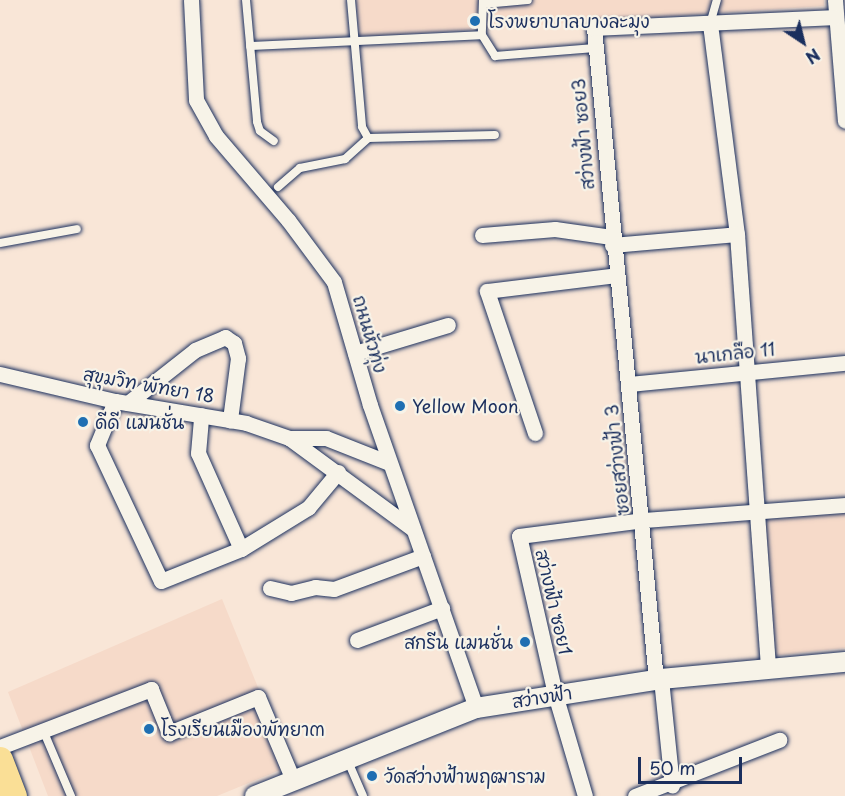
<!DOCTYPE html>
<meta charset="utf-8">
<style>
body{margin:0}
#map{position:relative;width:845px;height:796px;overflow:hidden;background:#f9e6d7;font-family:"Playpen Sans","Playpen Sans Thai",sans-serif}
div>[style]{position:absolute}
[style*='--x']{left:calc(var(--x)*1px);top:calc(var(--y)*1px);width:calc(var(--w)*1px);rotate:calc(var(--a)*1deg)}
.built>*{inset:0;background:#f6dac9}
.roads{filter:drop-shadow(0 0 2px #1b2f5e) drop-shadow(0 0 2px #1b2f5e)}
.service>*{height:8px;margin:-4px;padding:0 4px;transform-origin:4px;border-radius:4px;background:#f7f3e8}
.minor>*{height:15px;margin:-7.5px;padding:0 7.5px;transform-origin:7.5px;border-radius:7.5px;background:#f7f3e8}
.tertiary>*{height:20px;margin:-10px;padding:0 10px;transform-origin:10px;border-radius:10px;background:#f7f3e8}
.trunk>*{height:26px;margin:-13px;padding:0 13px;transform-origin:13px;border-radius:13px;background:#fadf96}
.dots>*{width:16px;height:16px;translate:-50% -50%;box-sizing:border-box;border:3px solid #f7f3e8;border-radius:50%}
span{translate:-50% -50%;white-space:nowrap;text-align:center;line-height:1.15;-webkit-text-stroke:4.5px #f7f3e8;paint-order:stroke}
.poi-label{font-size:18px;color:#1b2f5e}
.left{translate:0 -50%;text-align:left}
.right{translate:-100% -50%;text-align:right}
.street-label{font-size:18px;color:#1b2f5e}
.north{position:absolute;left:773px;top:12px;width:60px;height:60px;-webkit-text-stroke:4px #f7f3e8;paint-order:stroke;rotate:145deg;font-size:16px;font-weight:700;line-height:24px;text-align:center;color:#1b2f5e}
.north::after{content:'';display:block;margin:auto;width:21px;height:27px;background:#1b2f5e;clip-path:polygon(50% 0,100% 100%,50% 72%,0 100%)}
.scale{position:absolute;left:638px;top:757px;width:104px;height:27px;box-sizing:border-box;border:3px solid #1b2f5e;border-top:0;padding-left:8px;font-size:18px;line-height:21px;white-space:nowrap;color:#1b2f5e;-webkit-text-stroke:4px #f7f3e8;paint-order:stroke}
</style>
<div id="map">
<div class="built">
<div style="clip-path:polygon(356px 0,824px 0,824px 6px,360px 37px)"></div>
<div style="clip-path:polygon(845px 509px,845px 648px,772px 656px,762px 514px)"></div>
<div style="clip-path:polygon(222px 599px,290px 766px,217px 796px,48px 796px,8px 692px)"></div>
</div>
<div class="roads">
<div class="service">
<div style="--x:246;--y:0;--w:122;--a:84.8"></div>
<div style="--x:257;--y:122;--w:9;--a:72"></div>
<div style="--x:260;--y:131;--w:17;--a:36"></div>
<div style="--x:351;--y:0;--w:127;--a:85"></div>
<div style="--x:362;--y:127;--w:13;--a:61"></div>
<div style="--x:368;--y:138;--w:127;--a:-1.4"></div>
<div style="--x:483;--y:0;--w:35;--a:92"></div>
<div style="--x:482;--y:35;--w:25;--a:58"></div>
<div style="--x:495;--y:56;--w:100;--a:-4.6"></div>
<div style="--x:484;--y:4;--w:44;--a:-5.2"></div>
<div style="--x:710;--y:24;--w:25;--a:-74"></div>
<div style="--x:250;--y:46;--w:232;--a:-2.7"></div>
<div style="--x:278;--y:187;--w:29;--a:-41"></div>
<div style="--x:300;--y:168;--w:46;--a:-11.3"></div>
<div style="--x:345;--y:159;--w:31;--a:-42"></div>
<div style="--x:0;--y:243;--w:78;--a:-10.3"></div>
<div style="--x:43;--y:730;--w:72;--a:67"></div>
<div style="--x:347;--y:759;--w:40;--a:66.6"></div>
</div>
<div class="minor">
<div style="--x:191;--y:0;--w:100;--a:87.1"></div>
<div style="--x:196;--y:100;--w:41;--a:60.9"></div>
<div style="--x:216;--y:136;--w:111;--a:49.4"></div>
<div style="--x:288;--y:220;--w:77;--a:53.4"></div>
<div style="--x:334;--y:282;--w:128;--a:73.7"></div>
<div style="--x:370;--y:405;--w:321;--a:70.7"></div>
<div style="--x:835;--y:0;--w:121;--a:85.3"></div>
<div style="--x:710;--y:24;--w:212;--a:82.7"></div>
<div style="--x:737;--y:234;--w:436;--a:85.9"></div>
<div style="--x:482;--y:235;--w:73;--a:-4.7"></div>
<div style="--x:555;--y:229;--w:57;--a:8.1"></div>
<div style="--x:612;--y:245;--w:125;--a:-5"></div>
<div style="--x:355;--y:353;--w:97;--a:-16.8"></div>
<div style="--x:0;--y:374;--w:118;--a:13.2"></div>
<div style="--x:115;--y:401;--w:133;--a:9.5"></div>
<div style="--x:246;--y:423;--w:46;--a:19.2"></div>
<div style="--x:289;--y:438;--w:154;--a:36.3"></div>
<div style="--x:629;--y:384;--w:217;--a:-5.6"></div>
<div style="--x:115;--y:401;--w:48;--a:112.2"></div>
<div style="--x:97;--y:445;--w:150;--a:64.8"></div>
<div style="--x:161;--y:581;--w:86;--a:-21.8"></div>
<div style="--x:241;--y:549;--w:105;--a:-114.1"></div>
<div style="--x:198;--y:453;--w:38;--a:-85"></div>
<div style="--x:128;--y:403;--w:85;--a:-38.3"></div>
<div style="--x:195;--y:350;--w:33;--a:-23"></div>
<div style="--x:225;--y:337;--w:11;--a:34"></div>
<div style="--x:234;--y:343;--w:16;--a:75"></div>
<div style="--x:238;--y:358;--w:63;--a:97.4"></div>
<div style="--x:535;--y:433;--w:150;--a:-108.7"></div>
<div style="--x:487;--y:291;--w:131;--a:-7"></div>
<div style="--x:289;--y:438;--w:37;--a:0"></div>
<div style="--x:326;--y:438;--w:68;--a:21.6"></div>
<div style="--x:241;--y:549;--w:79;--a:-31.5"></div>
<div style="--x:308;--y:508;--w:47;--a:-50.2"></div>
<div style="--x:270;--y:588;--w:22;--a:13"></div>
<div style="--x:291;--y:593;--w:25;--a:-14"></div>
<div style="--x:315;--y:587;--w:19;--a:6"></div>
<div style="--x:334;--y:589;--w:95;--a:-20.3"></div>
<div style="--x:357;--y:640;--w:91;--a:-20.6"></div>
<div style="--x:661;--y:679;--w:107;--a:84.1"></div>
<div style="--x:656;--y:680;--w:655;--a:-95.43"></div>
<div style="--x:594;--y:28;--w:241;--a:-2.6"></div>
<div style="--x:0;--y:747;--w:162;--a:-21"></div>
<div style="--x:151;--y:689;--w:48;--a:67.8"></div>
<div style="--x:169;--y:733;--w:96;--a:-22"></div>
<div style="--x:258;--y:697;--w:90;--a:67.1"></div>
<div style="--x:585;--y:796;--w:106;--a:-106.4"></div>
<div style="--x:555;--y:694;--w:162;--a:-102.8"></div>
<div style="--x:519;--y:536;--w:126;--a:-7.3"></div>
<div style="--x:644;--y:520;--w:202;--a:-4.3"></div>
<div style="--x:635;--y:796;--w:155;--a:-21.3"></div>
</div>
<div class="tertiary">
<div style="--x:255;--y:796;--w:238;--a:-21.7"></div>
<div style="--x:476;--y:708;--w:187;--a:-8.9"></div>
<div style="--x:661;--y:679;--w:185;--a:-5.3"></div>
</div>
<div class="trunk">
<div style="--x:0;--y:760;--w:39;--a:69"></div>
</div>
</div>
<div class="dots">
<div style="left:475px;top:21px;background:#1f6fb2"></div>
<div style="left:400px;top:406px;background:#1f6fb2"></div>
<div style="left:83px;top:422px;background:#1f6fb2"></div>
<div style="left:525px;top:642px;background:#1f6fb2"></div>
<div style="left:149px;top:729px;background:#1f6fb2"></div>
<div style="left:372px;top:776px;background:#1f6fb2"></div>
</div>
<div class="poi-label">
<span class="left" style="left:488px;top:21px">โรงพยาบาลบางละมุง</span>
<span class="left" style="left:412px;top:406px">Yellow Moon</span>
<span class="left" style="left:95px;top:422px">ดีดี แมนชั่น</span>
<span class="right" style="left:513px;top:642px">สกรีน แมนชั่น</span>
<span class="left" style="left:161px;top:729px">โรงเรียนเมืองพัทยา๓</span>
<span class="left" style="left:384px;top:776px">วัดสว่างฟ้าพฤฒาราม</span>
</div>
<div class="street-label">
<span style="left:583px;top:134px;rotate:-95deg">สว่างฟ้า ซอย3</span>
<span style="left:370px;top:334px;rotate:74deg">ถนนหัวทุ่ง</span>
<span style="left:735px;top:353px;rotate:-6deg">นาเกลือ 11</span>
<span style="left:149px;top:385px;rotate:10deg">สุขุมวิท พัทยา 18</span>
<span style="left:617px;top:460px;rotate:-96deg">ซอยสว่างฟ้า 3</span>
<span style="left:554px;top:602px;rotate:77deg">สว่างฟ้า ซอย1</span>
<span style="left:542px;top:697px;rotate:-9deg">สว่างฟ้า</span>
</div>
<div class="north">N</div>
<div class="scale">50 m</div>
</div>
